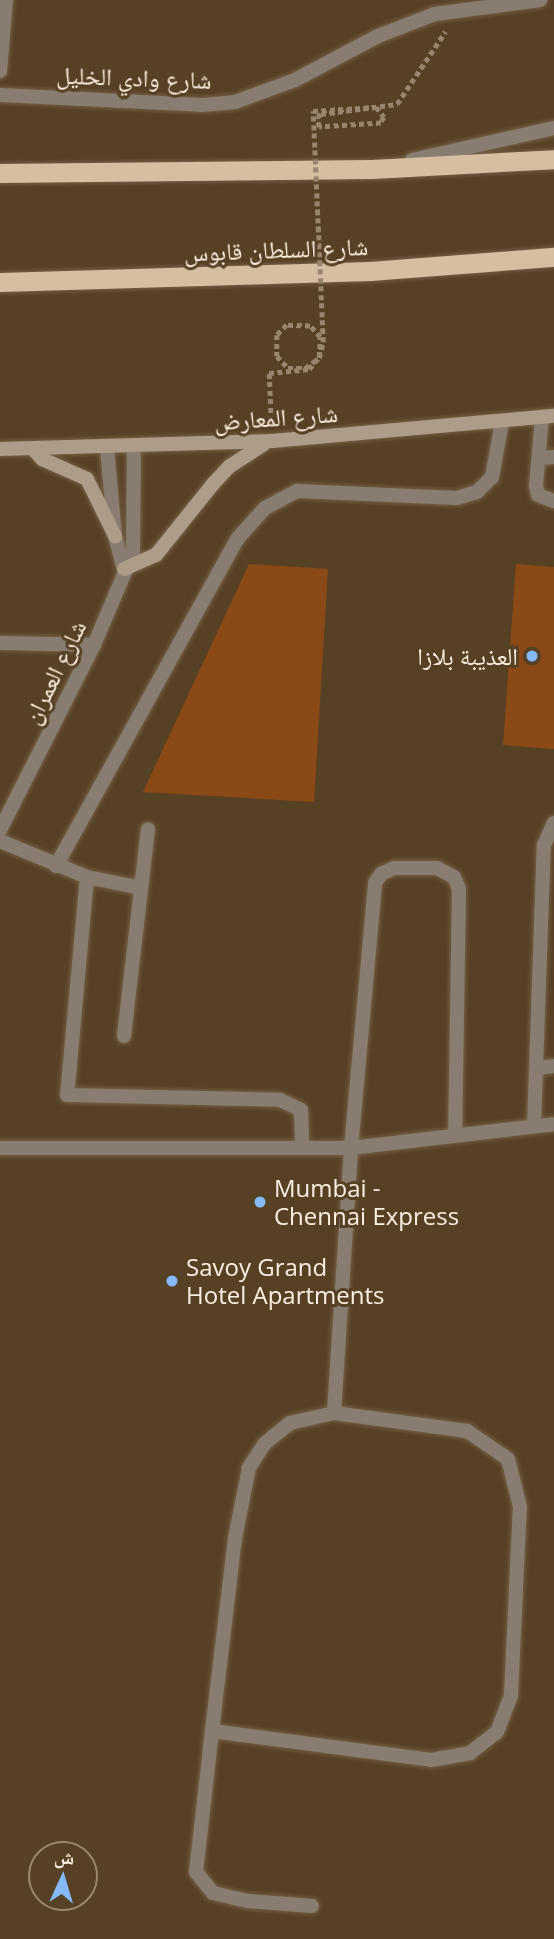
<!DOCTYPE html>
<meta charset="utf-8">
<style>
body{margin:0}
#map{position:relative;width:554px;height:1939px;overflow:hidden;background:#574124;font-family:"Open Sans","Noto Naskh Arabic",sans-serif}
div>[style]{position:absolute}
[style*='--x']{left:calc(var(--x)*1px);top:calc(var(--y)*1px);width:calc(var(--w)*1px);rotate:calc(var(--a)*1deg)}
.building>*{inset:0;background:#8b4916}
.path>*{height:4.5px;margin-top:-2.25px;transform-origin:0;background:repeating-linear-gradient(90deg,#98856d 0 5px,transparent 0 8.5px)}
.roads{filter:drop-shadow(0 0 2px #756046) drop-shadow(0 0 2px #756046)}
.service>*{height:14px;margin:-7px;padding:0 7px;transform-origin:7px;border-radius:7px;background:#887d70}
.tertiary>*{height:14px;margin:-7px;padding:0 7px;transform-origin:7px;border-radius:7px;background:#887d70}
.secondary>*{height:14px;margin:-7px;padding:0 7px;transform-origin:7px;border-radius:7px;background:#ad9c87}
.trunk>*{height:19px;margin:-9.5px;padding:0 9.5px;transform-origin:9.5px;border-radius:9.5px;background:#d6bea0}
.path-bridge>*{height:4.5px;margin-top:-2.25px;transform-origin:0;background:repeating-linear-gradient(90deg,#98856d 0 5px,transparent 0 8.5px)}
.dots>*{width:19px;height:19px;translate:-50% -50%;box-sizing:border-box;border:4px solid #574124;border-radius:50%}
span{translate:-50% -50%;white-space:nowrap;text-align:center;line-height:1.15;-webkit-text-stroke:6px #574124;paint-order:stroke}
.street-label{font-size:24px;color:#fef0e0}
.poi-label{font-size:24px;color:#fef0e0}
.right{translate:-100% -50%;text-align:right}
.left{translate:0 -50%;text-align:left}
.north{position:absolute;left:28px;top:1841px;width:70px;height:70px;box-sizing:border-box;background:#574124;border:2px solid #9a876f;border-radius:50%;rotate:4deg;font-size:19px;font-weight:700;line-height:28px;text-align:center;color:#fef0e0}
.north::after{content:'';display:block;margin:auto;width:24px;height:32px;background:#85bbfb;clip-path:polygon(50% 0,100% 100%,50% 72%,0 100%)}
</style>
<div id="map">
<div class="building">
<div style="clip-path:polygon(249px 564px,328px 569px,314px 802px,143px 792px)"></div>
<div style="clip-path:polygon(516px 564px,554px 567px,554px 749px,503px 745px)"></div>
</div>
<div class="path">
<div style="--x:319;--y:127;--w:10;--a:-101"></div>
<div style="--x:317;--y:117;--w:5;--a:-37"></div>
<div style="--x:321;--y:114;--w:77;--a:-7.5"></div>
<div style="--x:397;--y:104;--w:87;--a:-56.3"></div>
<div style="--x:271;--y:421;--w:48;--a:-92.4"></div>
<div style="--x:269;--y:373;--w:40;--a:-5.7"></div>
<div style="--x:309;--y:369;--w:16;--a:-50"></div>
<div style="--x:319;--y:357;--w:20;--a:-87"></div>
<div style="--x:320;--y:337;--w:15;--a:-132"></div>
<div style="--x:310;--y:326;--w:23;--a:-178"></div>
<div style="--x:287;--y:325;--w:14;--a:135"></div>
<div style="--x:277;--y:335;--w:21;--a:90"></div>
</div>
<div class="roads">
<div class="service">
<div style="--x:0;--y:71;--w:71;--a:-85.2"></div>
<div style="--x:542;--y:417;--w:69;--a:95"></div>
<div style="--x:536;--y:486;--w:9;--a:77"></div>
<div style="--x:538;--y:495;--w:17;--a:21"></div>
<div style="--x:539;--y:458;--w:15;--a:-4"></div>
<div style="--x:0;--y:643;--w:94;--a:1.2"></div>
<div style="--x:0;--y:841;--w:94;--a:22.5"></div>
<div style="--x:87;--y:877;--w:219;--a:95.2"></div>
<div style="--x:67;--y:1095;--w:213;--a:1.3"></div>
<div style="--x:280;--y:1100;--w:23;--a:25"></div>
<div style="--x:301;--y:1110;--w:38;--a:88"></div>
<div style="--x:56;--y:866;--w:375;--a:-61"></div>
<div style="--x:238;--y:538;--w:40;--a:-48"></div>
<div style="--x:265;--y:508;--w:36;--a:-28"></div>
<div style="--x:297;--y:491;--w:160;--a:2.5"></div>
<div style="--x:457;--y:498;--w:21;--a:-17"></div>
<div style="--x:477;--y:492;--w:21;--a:-45"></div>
<div style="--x:492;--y:477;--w:56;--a:-79.7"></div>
<div style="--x:87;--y:877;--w:55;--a:11.5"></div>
<div style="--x:124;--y:1036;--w:208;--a:-83.4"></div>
<div style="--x:536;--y:1068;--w:18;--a:-6"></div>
<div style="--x:534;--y:1126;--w:281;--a:-88"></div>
<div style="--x:544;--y:845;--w:24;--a:-66"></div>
<div style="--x:334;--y:1413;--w:266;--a:-86.3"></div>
<div style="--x:351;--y:1148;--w:266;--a:-84.8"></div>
<div style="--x:375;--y:883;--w:11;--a:-56"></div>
<div style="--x:381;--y:874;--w:14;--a:-25"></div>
<div style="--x:394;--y:868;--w:43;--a:0"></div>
<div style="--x:437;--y:868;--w:19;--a:28"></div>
<div style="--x:454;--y:877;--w:13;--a:67"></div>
<div style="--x:459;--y:889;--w:246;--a:90.9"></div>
<div style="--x:212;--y:1731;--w:221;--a:7.5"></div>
<div style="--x:431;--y:1760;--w:40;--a:-10"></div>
<div style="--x:470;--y:1753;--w:34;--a:-38"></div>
<div style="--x:497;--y:1732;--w:40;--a:-69"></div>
<div style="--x:511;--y:1695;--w:188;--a:-87.3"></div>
<div style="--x:520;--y:1507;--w:49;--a:-104"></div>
<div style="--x:508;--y:1459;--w:50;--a:-145.7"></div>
<div style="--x:467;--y:1431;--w:134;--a:-172.3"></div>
<div style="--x:334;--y:1413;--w:45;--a:167.2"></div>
<div style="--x:290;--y:1423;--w:32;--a:141"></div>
<div style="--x:265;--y:1443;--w:30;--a:123"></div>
<div style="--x:249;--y:1468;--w:71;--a:101.3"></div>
<div style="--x:235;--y:1538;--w:194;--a:96.8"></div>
<div style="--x:212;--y:1731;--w:142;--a:96.5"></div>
<div style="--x:196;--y:1872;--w:27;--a:51"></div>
<div style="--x:213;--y:1893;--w:37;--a:13"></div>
<div style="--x:249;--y:1901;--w:63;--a:4.5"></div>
</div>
<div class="tertiary">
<div style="--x:0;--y:95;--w:202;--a:2.8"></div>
<div style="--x:202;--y:105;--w:33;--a:-5"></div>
<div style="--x:235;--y:102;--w:64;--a:-20.1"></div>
<div style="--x:295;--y:80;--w:94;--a:-27.9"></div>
<div style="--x:378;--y:36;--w:61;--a:-21.1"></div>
<div style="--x:435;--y:14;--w:106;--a:-7.6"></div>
<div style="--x:412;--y:160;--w:146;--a:-12.7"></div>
<div style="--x:107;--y:448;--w:88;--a:84.8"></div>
<div style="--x:115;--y:536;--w:34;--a:75"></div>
<div style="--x:0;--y:830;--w:208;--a:-63.1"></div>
<div style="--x:94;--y:645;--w:100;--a:-67"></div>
<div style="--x:133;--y:553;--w:105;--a:-89.5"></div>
<div style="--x:0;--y:1148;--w:351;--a:0"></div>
<div style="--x:351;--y:1148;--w:204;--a:-6.7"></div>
</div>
<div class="secondary">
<div style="--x:0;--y:449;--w:272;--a:-1.7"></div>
<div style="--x:272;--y:441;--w:283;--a:-5.1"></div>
<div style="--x:34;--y:450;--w:12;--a:48"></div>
<div style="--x:42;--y:459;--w:49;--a:24"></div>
<div style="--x:87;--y:479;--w:64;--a:63.8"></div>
<div style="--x:124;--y:569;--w:35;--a:-24"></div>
<div style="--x:156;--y:555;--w:90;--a:-51.3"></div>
<div style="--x:212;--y:485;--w:26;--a:-47"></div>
<div style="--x:230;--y:466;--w:40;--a:-32.9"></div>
</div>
<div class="trunk">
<div style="--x:0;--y:173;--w:372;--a:-0.6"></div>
<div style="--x:372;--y:169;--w:182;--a:-3.1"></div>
<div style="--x:0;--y:282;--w:370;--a:-1.7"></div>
<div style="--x:370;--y:271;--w:185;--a:-4.4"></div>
</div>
</div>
<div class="path-bridge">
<div style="--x:277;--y:356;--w:16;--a:47"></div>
<div style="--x:288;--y:368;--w:17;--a:0"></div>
<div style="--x:305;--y:368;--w:17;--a:-36"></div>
<div style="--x:319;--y:358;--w:16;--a:-76"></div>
<div style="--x:323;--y:342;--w:231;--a:-92.5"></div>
<div style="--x:313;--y:111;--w:63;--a:-3.6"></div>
<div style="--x:376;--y:107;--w:13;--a:51"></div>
<div style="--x:384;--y:117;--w:7;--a:117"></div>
<div style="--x:381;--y:123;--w:62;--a:176.3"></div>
</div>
<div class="dots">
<div style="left:532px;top:656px;background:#85bbfb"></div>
<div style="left:260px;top:1202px;background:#85bbfb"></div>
<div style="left:172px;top:1281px;background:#85bbfb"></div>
</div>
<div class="street-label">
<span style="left:134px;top:77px;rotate:2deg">شارع وادي الخليل</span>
<span style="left:276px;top:249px;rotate:-2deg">شارع السلطان قابوس</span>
<span style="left:276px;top:417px;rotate:-4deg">شارع المعارض</span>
<span style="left:54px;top:672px;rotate:-64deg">شارع العمران</span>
</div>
<div class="poi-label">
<span class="right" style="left:518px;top:656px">العذيبة بلازا</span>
<span class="left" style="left:274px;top:1202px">Mumbai -<br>Chennai Express</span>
<span class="left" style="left:186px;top:1281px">Savoy Grand<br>Hotel Apartments</span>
</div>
<div class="north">ش</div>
</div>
